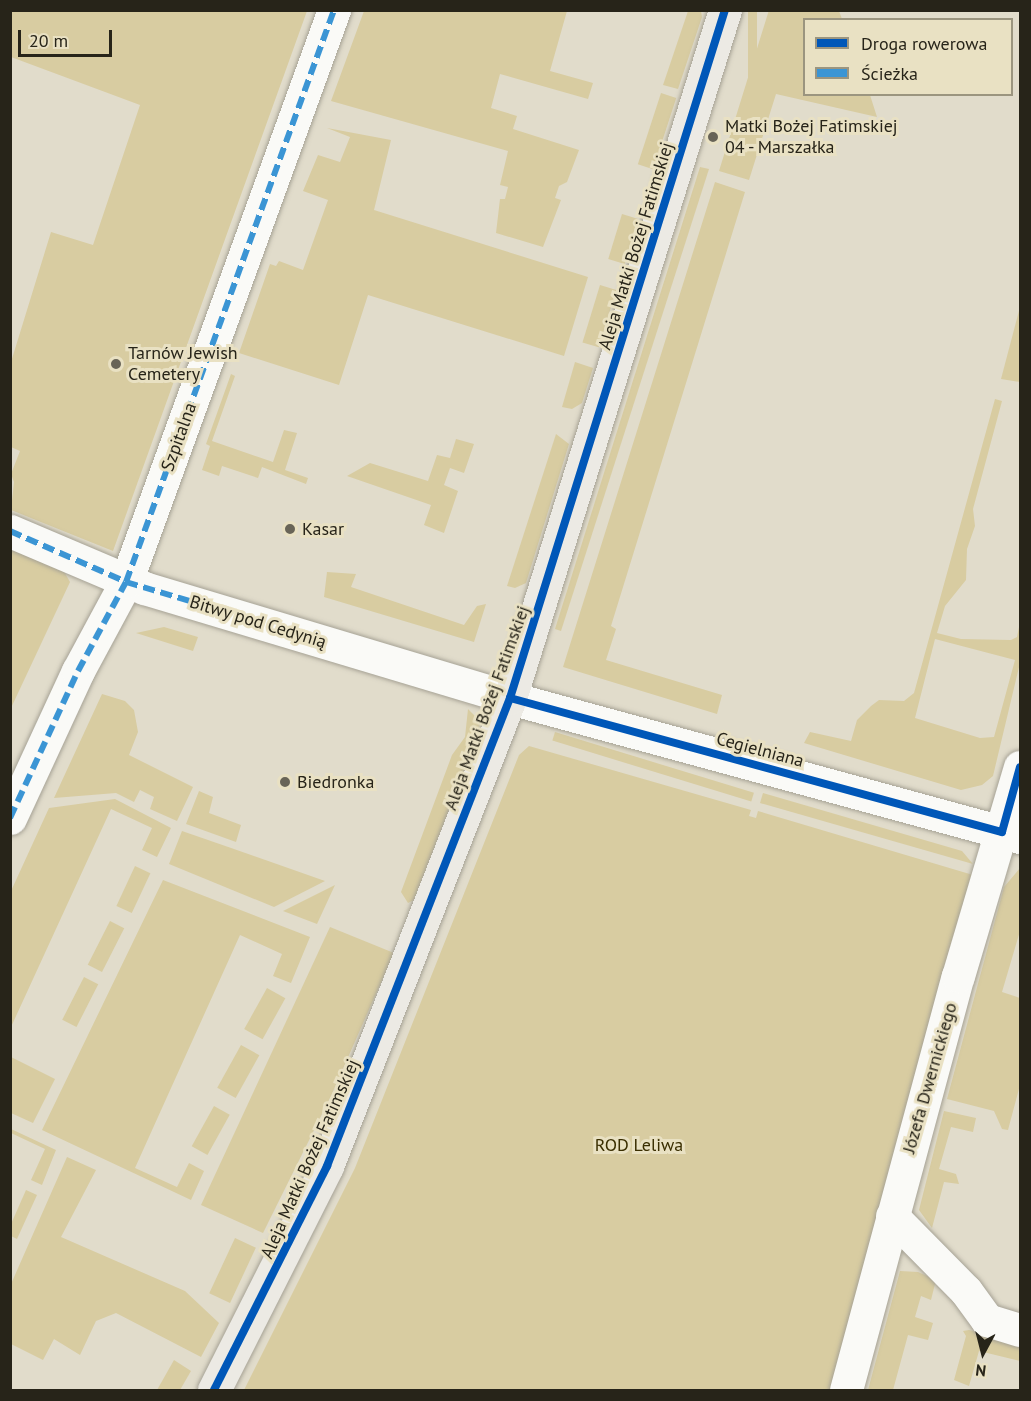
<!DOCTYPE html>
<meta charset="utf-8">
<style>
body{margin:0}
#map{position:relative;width:1031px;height:1401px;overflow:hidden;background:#e1dccb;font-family:"PT Sans",sans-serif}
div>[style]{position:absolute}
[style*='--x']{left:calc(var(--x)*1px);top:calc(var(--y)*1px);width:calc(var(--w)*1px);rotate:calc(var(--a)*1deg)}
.green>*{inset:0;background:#d8cca1;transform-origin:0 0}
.roads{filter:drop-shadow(0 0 2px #a6a295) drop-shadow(0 0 2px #a6a295)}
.street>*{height:33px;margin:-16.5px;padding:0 16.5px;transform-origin:16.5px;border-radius:16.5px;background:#fafaf7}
.secondary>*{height:33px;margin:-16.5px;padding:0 16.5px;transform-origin:16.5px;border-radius:16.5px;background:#eceae4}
.quiet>*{height:6px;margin-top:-3px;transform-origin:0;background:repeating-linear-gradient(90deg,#3b95d4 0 12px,transparent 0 18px)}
.cycleway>*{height:8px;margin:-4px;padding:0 4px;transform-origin:4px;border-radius:4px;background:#0057b8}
.dots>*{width:16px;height:16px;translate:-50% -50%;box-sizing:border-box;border:3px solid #e9e1c3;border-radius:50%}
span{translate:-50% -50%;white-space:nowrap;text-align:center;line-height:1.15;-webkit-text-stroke:6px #e9e1c3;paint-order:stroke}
.poi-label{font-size:18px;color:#272419}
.left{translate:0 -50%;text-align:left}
.street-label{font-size:18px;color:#272419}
.park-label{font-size:18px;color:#3a2e00}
.frame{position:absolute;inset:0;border:12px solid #272419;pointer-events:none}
.legend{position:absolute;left:803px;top:18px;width:210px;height:78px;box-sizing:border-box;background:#e9e1c3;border:2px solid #9b957f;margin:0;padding:8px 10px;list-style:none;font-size:18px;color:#272419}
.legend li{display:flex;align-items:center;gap:12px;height:30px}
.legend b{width:30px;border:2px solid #9b957f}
.north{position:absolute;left:953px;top:1323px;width:60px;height:60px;-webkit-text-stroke:4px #e9e1c3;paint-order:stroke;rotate:187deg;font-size:16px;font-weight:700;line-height:24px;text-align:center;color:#272419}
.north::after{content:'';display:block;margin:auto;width:21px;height:27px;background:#272419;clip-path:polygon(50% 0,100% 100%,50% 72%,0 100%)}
.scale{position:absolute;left:18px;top:30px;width:94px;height:27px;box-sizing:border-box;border:3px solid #272419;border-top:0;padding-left:8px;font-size:18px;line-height:21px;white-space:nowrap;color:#272419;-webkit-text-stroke:4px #e9e1c3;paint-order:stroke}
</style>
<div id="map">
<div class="green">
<div style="clip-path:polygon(11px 10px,307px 11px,113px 551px,11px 510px,14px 482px,11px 474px,20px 451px,11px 447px,11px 362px,51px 232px,93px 245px,140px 105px,11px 57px)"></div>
<div style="clip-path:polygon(769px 10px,839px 11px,842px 19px,804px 20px,804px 94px,870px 95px,877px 117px,776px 94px,749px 180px,719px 171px)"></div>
<div style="clip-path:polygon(364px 11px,567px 11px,550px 71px,593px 83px,588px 99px,500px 74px,491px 108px,517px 116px,513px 129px,579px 150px,567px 182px,559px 186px,555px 198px,561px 200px,543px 247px,496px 233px,500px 199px,505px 199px,508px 187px,500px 185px,508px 151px,331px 101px)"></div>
<div style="clip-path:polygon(688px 11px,701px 11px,702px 17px,678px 89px,663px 85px)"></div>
<div style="left:748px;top:11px;width:9px;height:112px"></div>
<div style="left:661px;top:93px;width:16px;height:75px;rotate:18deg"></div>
<div style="clip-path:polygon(327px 128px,391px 140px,374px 210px,588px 277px,564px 356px,368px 295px,339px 385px,239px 353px,270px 264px,276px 266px,279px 261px,303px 270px,328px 200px,303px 191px,318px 155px,340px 162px,350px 137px)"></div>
<div style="clip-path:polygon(700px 167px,709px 169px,561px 631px,555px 629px)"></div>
<div style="clip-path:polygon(715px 182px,745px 192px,611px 626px,616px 629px,606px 660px,722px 695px,717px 714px,563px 667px)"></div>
<div style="left:622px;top:214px;width:17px;height:47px;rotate:17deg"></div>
<div style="left:600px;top:285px;width:17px;height:60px;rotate:17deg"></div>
<div style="clip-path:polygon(1020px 307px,1020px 382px,1001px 379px)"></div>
<div style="clip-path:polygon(575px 362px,593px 368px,582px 403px,572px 409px,562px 407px)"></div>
<div style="clip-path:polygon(231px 374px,235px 376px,212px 441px,273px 462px,284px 430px,297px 433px,285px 470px,308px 478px,306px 484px,262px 467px,258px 478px,222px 466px,219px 476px,202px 470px,210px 446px,206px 444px)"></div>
<div style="clip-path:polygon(evenodd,995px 399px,1002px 401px,973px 509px,975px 526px,967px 549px,966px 580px,945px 606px,937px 633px,961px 639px,1011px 640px,1017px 637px,1020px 622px,1020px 663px,993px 776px,982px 785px,961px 790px,804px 743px,810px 732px,851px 741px,857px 720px,871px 706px,879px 700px,904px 701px,914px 693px,995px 399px,935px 639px,1015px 660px,994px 737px,980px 738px,915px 718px,935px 639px)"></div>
<div style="clip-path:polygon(556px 434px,569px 444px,526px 583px,515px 588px,507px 586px)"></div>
<div style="clip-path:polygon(456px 439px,474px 444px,464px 473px,450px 468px,444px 485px,458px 491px,444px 533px,424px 525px,431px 505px,347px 476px,370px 463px,428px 481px,437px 455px,450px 458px)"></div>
<div style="clip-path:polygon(11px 543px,62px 568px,70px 582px,11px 708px)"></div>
<div style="clip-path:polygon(327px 572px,356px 574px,351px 587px,464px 625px,477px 606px,486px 604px,474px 642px,324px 597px)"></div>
<div style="clip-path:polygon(164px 627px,198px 637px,193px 651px,136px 633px)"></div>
<div style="clip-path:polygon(102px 694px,125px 701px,134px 710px,138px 732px,129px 755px,193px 787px,177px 821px,150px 809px,154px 797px,140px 790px,134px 802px,116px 793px,54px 798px)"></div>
<div style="clip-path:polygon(468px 709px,480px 721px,479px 732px,414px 900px,408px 903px,401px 892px,452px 755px,465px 737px)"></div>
<div style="left:555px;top:732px;width:208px;height:9px;rotate:17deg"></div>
<div style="clip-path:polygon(529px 746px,751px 810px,749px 816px,756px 818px,758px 811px,973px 875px,833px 1390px,244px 1390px,355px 1168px,519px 755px)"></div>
<div style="clip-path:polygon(199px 791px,213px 797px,209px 813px,241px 825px,236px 842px,186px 824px)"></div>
<div style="clip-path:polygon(763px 793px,962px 851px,973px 864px,760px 803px)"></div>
<div style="clip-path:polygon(115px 799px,171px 828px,157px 857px,142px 850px,152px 828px,111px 809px,11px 1027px,11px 891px,49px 808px)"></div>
<div style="clip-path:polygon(182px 831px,234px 849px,325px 881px,274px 907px,169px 864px)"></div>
<div style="left:135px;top:866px;width:17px;height:44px;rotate:25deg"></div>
<div style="clip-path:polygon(1020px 868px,1020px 931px,1002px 992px,1020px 998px,1020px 1085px,1008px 1130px,1002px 1129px,994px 1111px,947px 1099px,1004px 887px)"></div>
<div style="clip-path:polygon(163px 880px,310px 937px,291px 983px,273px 976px,282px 954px,240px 935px,135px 1168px,177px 1187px,189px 1163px,204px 1171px,191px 1200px,42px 1130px)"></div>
<div style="clip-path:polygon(335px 885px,317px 924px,283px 911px)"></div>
<div style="left:110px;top:921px;width:16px;height:49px;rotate:27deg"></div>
<div style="clip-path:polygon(330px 927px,394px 953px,331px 1096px,263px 1233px,201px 1205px)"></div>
<div style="left:84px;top:977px;width:16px;height:48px;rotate:27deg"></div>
<div style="left:267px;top:988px;width:21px;height:47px;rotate:29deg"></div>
<div style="left:241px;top:1045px;width:21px;height:49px;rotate:29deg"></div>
<div style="clip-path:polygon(11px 1057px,55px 1079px,33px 1123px,11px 1113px)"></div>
<div style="left:214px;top:1106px;width:18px;height:46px;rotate:29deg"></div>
<div style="clip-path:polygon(944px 1111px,976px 1118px,973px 1132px,951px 1127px,939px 1169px,956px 1174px,959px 1184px,944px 1182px,932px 1228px,919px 1210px)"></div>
<div style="clip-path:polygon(11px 1129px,56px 1150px,42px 1185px,31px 1180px,45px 1149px,11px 1133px)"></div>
<div style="clip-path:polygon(67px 1157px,96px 1170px,61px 1237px,185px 1291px,219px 1323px,201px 1357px,116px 1313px,96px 1321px,80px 1355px,54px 1339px,43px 1360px,11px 1344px,11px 1284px)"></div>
<div style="clip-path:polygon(26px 1190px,37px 1195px,17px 1239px,11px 1236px,11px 1224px)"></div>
<div style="left:235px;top:1238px;width:23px;height:61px;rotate:25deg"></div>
<div style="clip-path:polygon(900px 1271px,918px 1272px,936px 1280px,931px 1300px,921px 1296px,915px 1317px,933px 1323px,928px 1340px,908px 1335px,893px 1390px,868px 1390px)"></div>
<div style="clip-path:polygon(969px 1330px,1020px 1343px,1020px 1361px,979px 1351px,969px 1386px,954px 1380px,966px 1336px,963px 1331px)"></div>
<div style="clip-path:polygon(174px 1360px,191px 1371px,180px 1390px,157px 1390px)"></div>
</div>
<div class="roads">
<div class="street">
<div style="--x:10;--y:531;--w:146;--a:23"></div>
<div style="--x:144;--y:588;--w:382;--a:16.7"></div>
<div style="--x:510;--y:698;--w:529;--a:15.25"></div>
<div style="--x:10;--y:818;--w:162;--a:-65.2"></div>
<div style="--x:78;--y:671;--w:101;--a:-61.7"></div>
<div style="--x:126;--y:582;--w:609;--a:-70.02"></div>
<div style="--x:892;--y:1216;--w:105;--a:45.4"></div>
<div style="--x:966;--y:1291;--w:36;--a:54"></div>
<div style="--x:987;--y:1320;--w:34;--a:17"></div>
<div style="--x:846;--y:1390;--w:429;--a:-74.9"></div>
<div style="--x:958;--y:976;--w:218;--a:-73.5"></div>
</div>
<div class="secondary">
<div style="--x:214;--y:1390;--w:251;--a:-63.2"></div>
<div style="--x:327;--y:1166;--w:503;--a:-68.64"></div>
<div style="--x:510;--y:698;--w:721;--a:-72.65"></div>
</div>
</div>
<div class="quiet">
<div style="--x:10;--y:531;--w:127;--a:23.7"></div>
<div style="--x:126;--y:582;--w:109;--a:16.6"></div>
<div style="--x:10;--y:818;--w:162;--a:-65.2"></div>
<div style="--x:78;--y:671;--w:101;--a:-61.7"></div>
<div style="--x:126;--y:582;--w:609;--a:-70.02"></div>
</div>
<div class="cycleway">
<div style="--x:510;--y:698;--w:510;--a:15.24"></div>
<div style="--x:1002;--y:832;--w:67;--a:-74.5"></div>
<div style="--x:214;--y:1390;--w:251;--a:-63.2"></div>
<div style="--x:327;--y:1166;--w:503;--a:-68.64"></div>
<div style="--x:510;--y:698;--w:721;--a:-72.65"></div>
</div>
<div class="dots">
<div style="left:713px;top:137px;background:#686457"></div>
<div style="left:116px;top:364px;background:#686457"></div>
<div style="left:290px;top:529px;background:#686457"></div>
<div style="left:285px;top:782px;background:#686457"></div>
</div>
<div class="poi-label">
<span class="left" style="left:725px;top:137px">Matki Bożej Fatimskiej<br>04 - Marszałka</span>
<span class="left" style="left:128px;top:364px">Tarnów Jewish<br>Cemetery</span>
<span class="left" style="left:302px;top:529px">Kasar</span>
<span class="left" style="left:297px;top:782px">Biedronka</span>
</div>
<div class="street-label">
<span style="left:636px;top:246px;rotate:-73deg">Aleja Matki Bożej Fatimskiej</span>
<span style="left:179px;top:437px;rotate:-70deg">Szpitalna</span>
<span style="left:258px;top:622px;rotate:17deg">Bitwy pod Cedynią</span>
<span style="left:487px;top:708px;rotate:-70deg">Aleja Matki Bożej Fatimskiej</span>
<span style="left:760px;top:750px;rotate:15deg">Cegielniana</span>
<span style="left:930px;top:1078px;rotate:-74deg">Józefa Dwernickiego</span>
<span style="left:310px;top:1159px;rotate:-66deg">Aleja Matki Bożej Fatimskiej</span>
</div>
<div class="park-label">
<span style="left:639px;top:1145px">ROD Leliwa</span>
</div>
<div class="frame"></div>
<ul class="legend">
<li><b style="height:8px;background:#0057b8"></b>Droga rowerowa</li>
<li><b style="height:8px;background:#3b95d4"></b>Ścieżka</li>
</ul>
<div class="north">N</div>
<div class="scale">20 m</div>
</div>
